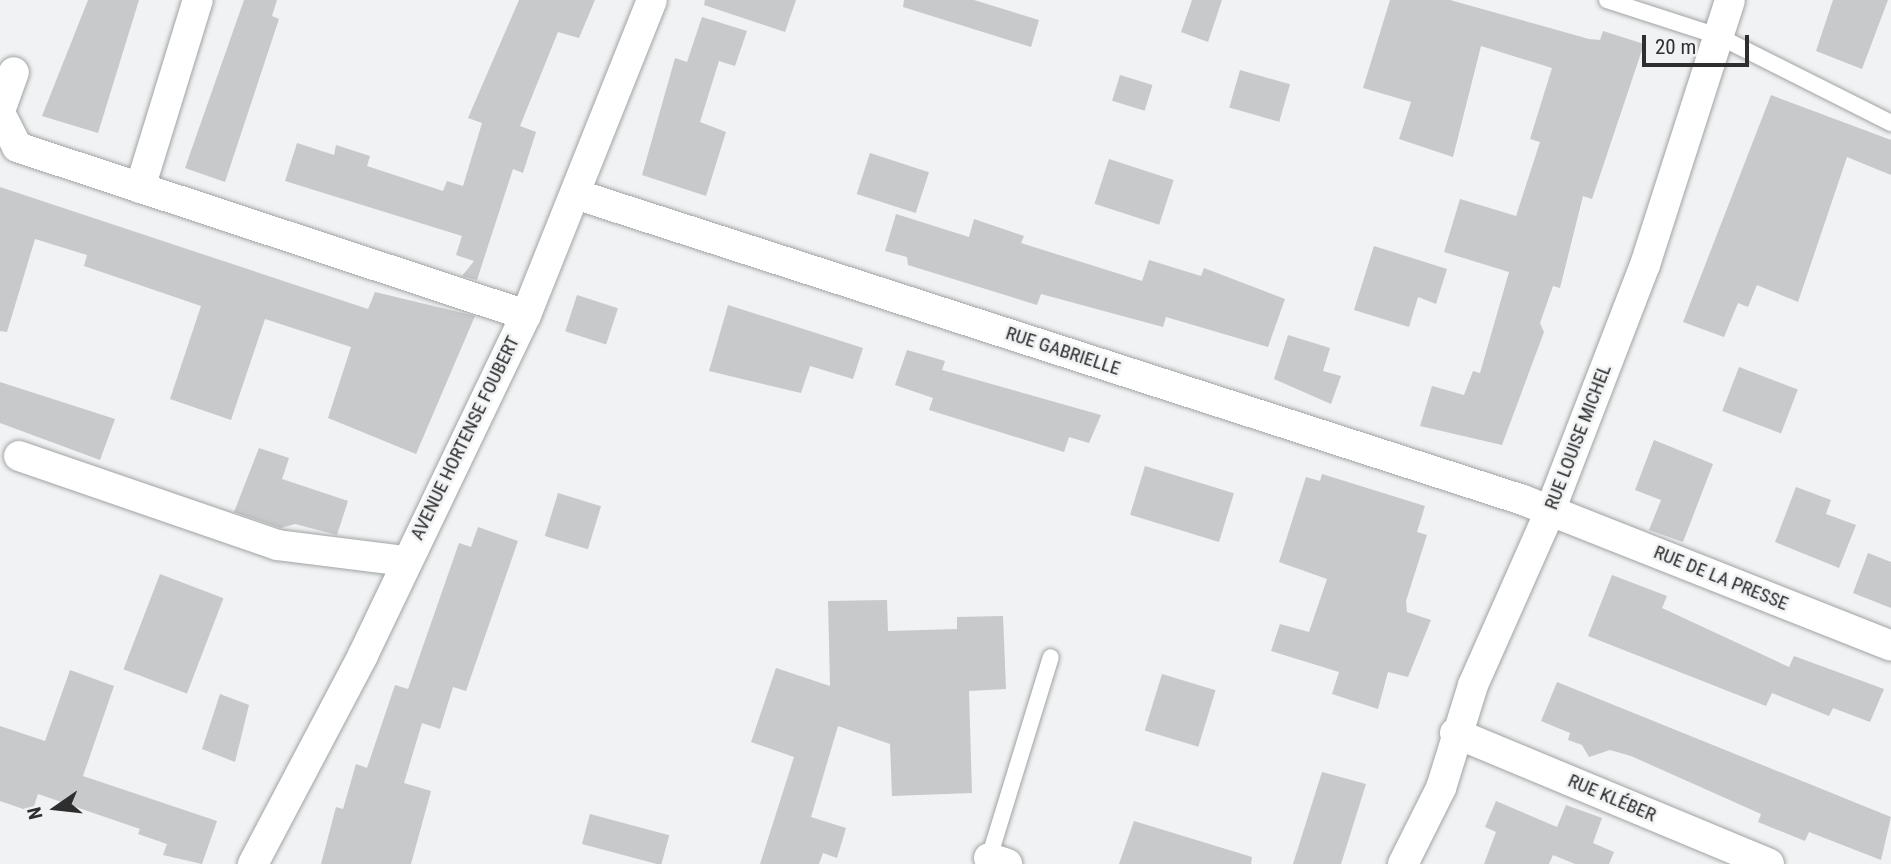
<!DOCTYPE html>
<meta charset="utf-8">
<style>
body{margin:0}
#map{position:relative;width:1891px;height:864px;overflow:hidden;background:#f0f2f3;font-family:"Roboto Condensed",sans-serif}
div>[style]{position:absolute}
[style*='--x']{left:calc(var(--x)*1px);top:calc(var(--y)*1px);width:calc(var(--w)*1px);rotate:calc(var(--a)*1deg)}
.building>*{inset:0;background:#c7c9ca;transform-origin:0 0}
.roads{filter:drop-shadow(0 0 2px #a1a3a4) drop-shadow(0 0 2px #a1a3a4)}
.lane>*{height:16px;margin:-8px;padding:0 8px;transform-origin:8px;border-radius:8px;background:#fff}
.street>*{height:30px;margin:-15px;padding:0 15px;transform-origin:15px;border-radius:15px;background:#fff}
span{translate:-50% -50%;white-space:nowrap;text-align:center;line-height:1.15;-webkit-text-stroke:5px #f0f2f3;paint-order:stroke}
.street-label{font-size:19px;color:#2e2e2f}
.north{position:absolute;left:21px;top:773px;width:70px;height:70px;-webkit-text-stroke:5px #f0f2f3;paint-order:stroke;rotate:256deg;font-size:19px;font-weight:700;line-height:28px;text-align:center;color:#2e2e2f}
.north::after{content:'';display:block;margin:auto;width:24px;height:32px;background:#2e2e2f;clip-path:polygon(50% 0,100% 100%,50% 72%,0 100%)}
.scale{position:absolute;left:1642px;top:35px;width:107px;height:32px;box-sizing:border-box;border:4px solid #2e2e2f;border-top:0;padding-left:9px;font-size:21px;line-height:24px;white-space:nowrap;color:#2e2e2f;-webkit-text-stroke:5px #f0f2f3;paint-order:stroke}
</style>
<div id="map">
<div class="building">
<div style="clip-path:polygon(88px 0,139px 0,98px 133px,42px 116px)"></div>
<div style="clip-path:polygon(244px 0,277px 0,272px 16px,279px 19px,225px 182px,185px 168px)"></div>
<div style="clip-path:polygon(519px 0,595px 0,579px 38px,558px 32px,520px 126px,536px 132px,523px 173px,513px 169px,477px 280px,462px 276px,474px 261px,456px 255px,462px 236px,285px 181px,297px 143px,334px 155px,336px 145px,370px 156px,367px 166px,443px 191px,447px 181px,463px 186px,482px 123px,468px 118px)"></div>
<div style="clip-path:polygon(705px 0,796px 0,785px 32px,704px 5px)"></div>
<div style="clip-path:polygon(904px 0,974px 0,1039px 20px,1031px 47px,903px 7px)"></div>
<div style="clip-path:polygon(1192px 0,1222px 0,1208px 42px,1181px 32px)"></div>
<div style="clip-path:polygon(1390px 0,1450px 0,1589px 39px,1600px 40px,1603px 31px,1644px 44px,1592px 199px,1583px 196px,1560px 288px,1553px 286px,1540px 323px,1544px 332px,1502px 445px,1420px 426px,1432px 386px,1464px 395px,1473px 371px,1480px 373px,1509px 272px,1444px 252px,1460px 199px,1516px 216px,1540px 142px,1530px 139px,1552px 68px,1481px 46px,1453px 157px,1399px 139px,1411px 102px,1363px 88px)"></div>
<div style="clip-path:polygon(1833px 0,1888px 0,1862px 69px,1816px 51px)"></div>
<div style="clip-path:polygon(702px 17px,747px 31px,735px 66px,719px 61px,700px 122px,726px 132px,706px 196px,642px 175px,675px 58px,687px 62px)"></div>
<div style="left:1240px;top:70px;width:52px;height:39px;rotate:16deg"></div>
<div style="left:1120px;top:75px;width:34px;height:27px;rotate:17deg"></div>
<div style="clip-path:polygon(1771px 95px,1891px 140px,1891px 175px,1847px 157px,1798px 302px,1757px 285px,1748px 307px,1738px 303px,1724px 337px,1683px 322px)"></div>
<div style="left:870px;top:153px;width:62px;height:43px;rotate:18deg"></div>
<div style="left:1109px;top:159px;width:68px;height:47px;rotate:18deg"></div>
<div style="clip-path:polygon(0 187px,368px 309px,375px 292px,475px 316px,416px 454px,328px 418px,351px 347px,265px 319px,231px 420px,170px 399px,201px 306px,84px 266px,87px 255px,35px 239px,7px 332px,0 331px)"></div>
<div style="clip-path:polygon(896px 214px,969px 237px,974px 219px,1024px 236px,1021px 243px,1142px 281px,1149px 260px,1201px 276px,1204px 268px,1285px 299px,1268px 347px,1166px 317px,1163px 327px,1041px 294px,1037px 305px,908px 265px,907px 257px,885px 251px)"></div>
<div style="clip-path:polygon(1374px 246px,1447px 269px,1436px 304px,1418px 297px,1409px 327px,1354px 310px)"></div>
<div style="left:577px;top:295px;width:43px;height:38px;rotate:18deg"></div>
<div style="clip-path:polygon(728px 305px,863px 348px,853px 379px,810px 366px,801px 393px,709px 371px)"></div>
<div style="clip-path:polygon(1288px 335px,1330px 348px,1323px 371px,1341px 376px,1331px 404px,1274px 379px)"></div>
<div style="clip-path:polygon(907px 350px,945px 361px,942px 370px,1101px 415px,1089px 443px,1069px 437px,1064px 452px,929px 410px,933px 398px,895px 385px)"></div>
<div style="left:1739px;top:367px;width:63px;height:47px;rotate:21deg"></div>
<div style="clip-path:polygon(0 382px,115px 419px,100px 460px,0 423px)"></div>
<div style="clip-path:polygon(1654px 440px,1713px 464px,1683px 542px,1649px 530px,1661px 500px,1635px 490px)"></div>
<div style="clip-path:polygon(259px 448px,289px 458px,282px 479px,348px 501px,337px 535px,295px 524px,281px 528px,234px 512px)"></div>
<div style="left:1145px;top:466px;width:93px;height:51px;rotate:17deg"></div>
<div style="clip-path:polygon(1322px 474px,1425px 506px,1417px 532px,1427px 535px,1406px 601px,1407px 612px,1431px 620px,1408px 677px,1388px 672px,1378px 709px,1332px 694px,1339px 672px,1271px 651px,1280px 624px,1309px 632px,1327px 579px,1279px 562px,1306px 477px,1320px 481px)"></div>
<div style="clip-path:polygon(1796px 487px,1831px 500px,1826px 514px,1856px 525px,1839px 568px,1775px 542px)"></div>
<div style="left:558px;top:493px;width:45px;height:45px;rotate:17deg"></div>
<div style="clip-path:polygon(478px 527px,518px 541px,466px 691px,453px 687px,440px 729px,422px 723px,404px 783px,431px 791px,411px 864px,321px 864px,336px 807px,343px 809px,356px 764px,367px 768px,395px 685px,408px 689px,459px 543px,471px 547px)"></div>
<div style="clip-path:polygon(1868px 553px,1891px 562px,1891px 608px,1853px 593px)"></div>
<div style="left:160px;top:574px;width:68px;height:102px;rotate:21deg"></div>
<div style="clip-path:polygon(1612px 575px,1667px 596px,1662px 608px,1789px 667px,1794px 656px,1884px 689px,1870px 722px,1833px 708px,1829px 716px,1772px 693px,1766px 706px,1588px 636px)"></div>
<div style="clip-path:polygon(887px 600px,888px 631px,957px 629px,957px 617px,1003px 616px,1006px 689px,969px 691px,972px 793px,892px 796px,890px 744px,838px 726px,811px 817px,846px 828px,837px 858px,823px 853px,819px 864px,760px 864px,794px 757px,751px 742px,776px 668px,830px 686px,828px 601px)"></div>
<div style="clip-path:polygon(70px 670px,114px 686px,83px 776px,217px 821px,202px 864px,163px 855px,167px 844px,138px 834px,140px 829px,38px 794px,32px 812px,0 801px,0 726px,45px 741px)"></div>
<div style="left:1162px;top:674px;width:56px;height:59px;rotate:17deg"></div>
<div style="clip-path:polygon(1557px 682px,1891px 817px,1881px 860px,1809px 832px,1805px 841px,1758px 822px,1761px 814px,1631px 756px,1610px 750px,1589px 757px,1582px 745px,1568px 740px,1570px 733px,1541px 721px)"></div>
<div style="clip-path:polygon(220px 694px,249px 705px,235px 762px,202px 749px)"></div>
<div style="clip-path:polygon(1322px 772px,1366px 784px,1341px 864px,1293px 864px)"></div>
<div style="clip-path:polygon(1496px 801px,1557px 827px,1566px 805px,1602px 818px,1593px 843px,1614px 852px,1609px 864px,1575px 864px,1553px 855px,1549px 864px,1484px 864px,1496px 832px,1485px 827px)"></div>
<div style="left:590px;top:814px;width:82px;height:31px;rotate:15deg"></div>
<div style="clip-path:polygon(1134px 821px,1252px 857px,1251px 864px,1119px 864px)"></div>
</div>
<div class="roads">
<div class="lane">
<div style="--x:1607;--y:0;--w:117;--a:18"></div>
<div style="--x:1718;--y:36;--w:194;--a:26.7"></div>
<div style="--x:989;--y:858;--w:210;--a:-72.9"></div>
</div>
<div class="street">
<div style="--x:0;--y:111;--w:41;--a:-70.3"></div>
<div style="--x:0;--y:113;--w:38;--a:63"></div>
<div style="--x:17;--y:147;--w:536;--a:18.27"></div>
<div style="--x:140;--y:188;--w:197;--a:-72.9"></div>
<div style="--x:575;--y:194;--w:996;--a:17.89"></div>
<div style="--x:1523;--y:500;--w:396;--a:21.6"></div>
<div style="--x:19;--y:456;--w:273;--a:19"></div>
<div style="--x:277;--y:545;--w:129;--a:7.1"></div>
<div style="--x:1455;--y:733;--w:340;--a:22.6"></div>
<div style="--x:989;--y:858;--w:19;--a:18"></div>
<div style="--x:253;--y:864;--w:236;--a:-62.2"></div>
<div style="--x:363;--y:655;--w:377;--a:-64.4"></div>
<div style="--x:526;--y:315;--w:339;--a:-68.2"></div>
<div style="--x:1403;--y:864;--w:85;--a:-63.4"></div>
<div style="--x:1441;--y:788;--w:108;--a:-72.7"></div>
<div style="--x:1473;--y:685;--w:190;--a:-66.1"></div>
<div style="--x:1550;--y:511;--w:264;--a:-68.9"></div>
<div style="--x:1645;--y:265;--w:278;--a:-72.2"></div>
</div>
</div>
<div class="street-label">
<span style="left:1063px;top:351px;rotate:18deg">RUE GABRIELLE</span>
<span style="left:1578px;top:437px;rotate:-69deg">RUE LOUISE MICHEL</span>
<span style="left:465px;top:438px;rotate:-64deg">AVENUE HORTENSE FOUBERT</span>
<span style="left:1721px;top:578px;rotate:22deg">RUE DE LA PRESSE</span>
<span style="left:1612px;top:798px;rotate:23deg">RUE KLÉBER</span>
</div>
<div class="north">N</div>
<div class="scale">20 m</div>
</div>
